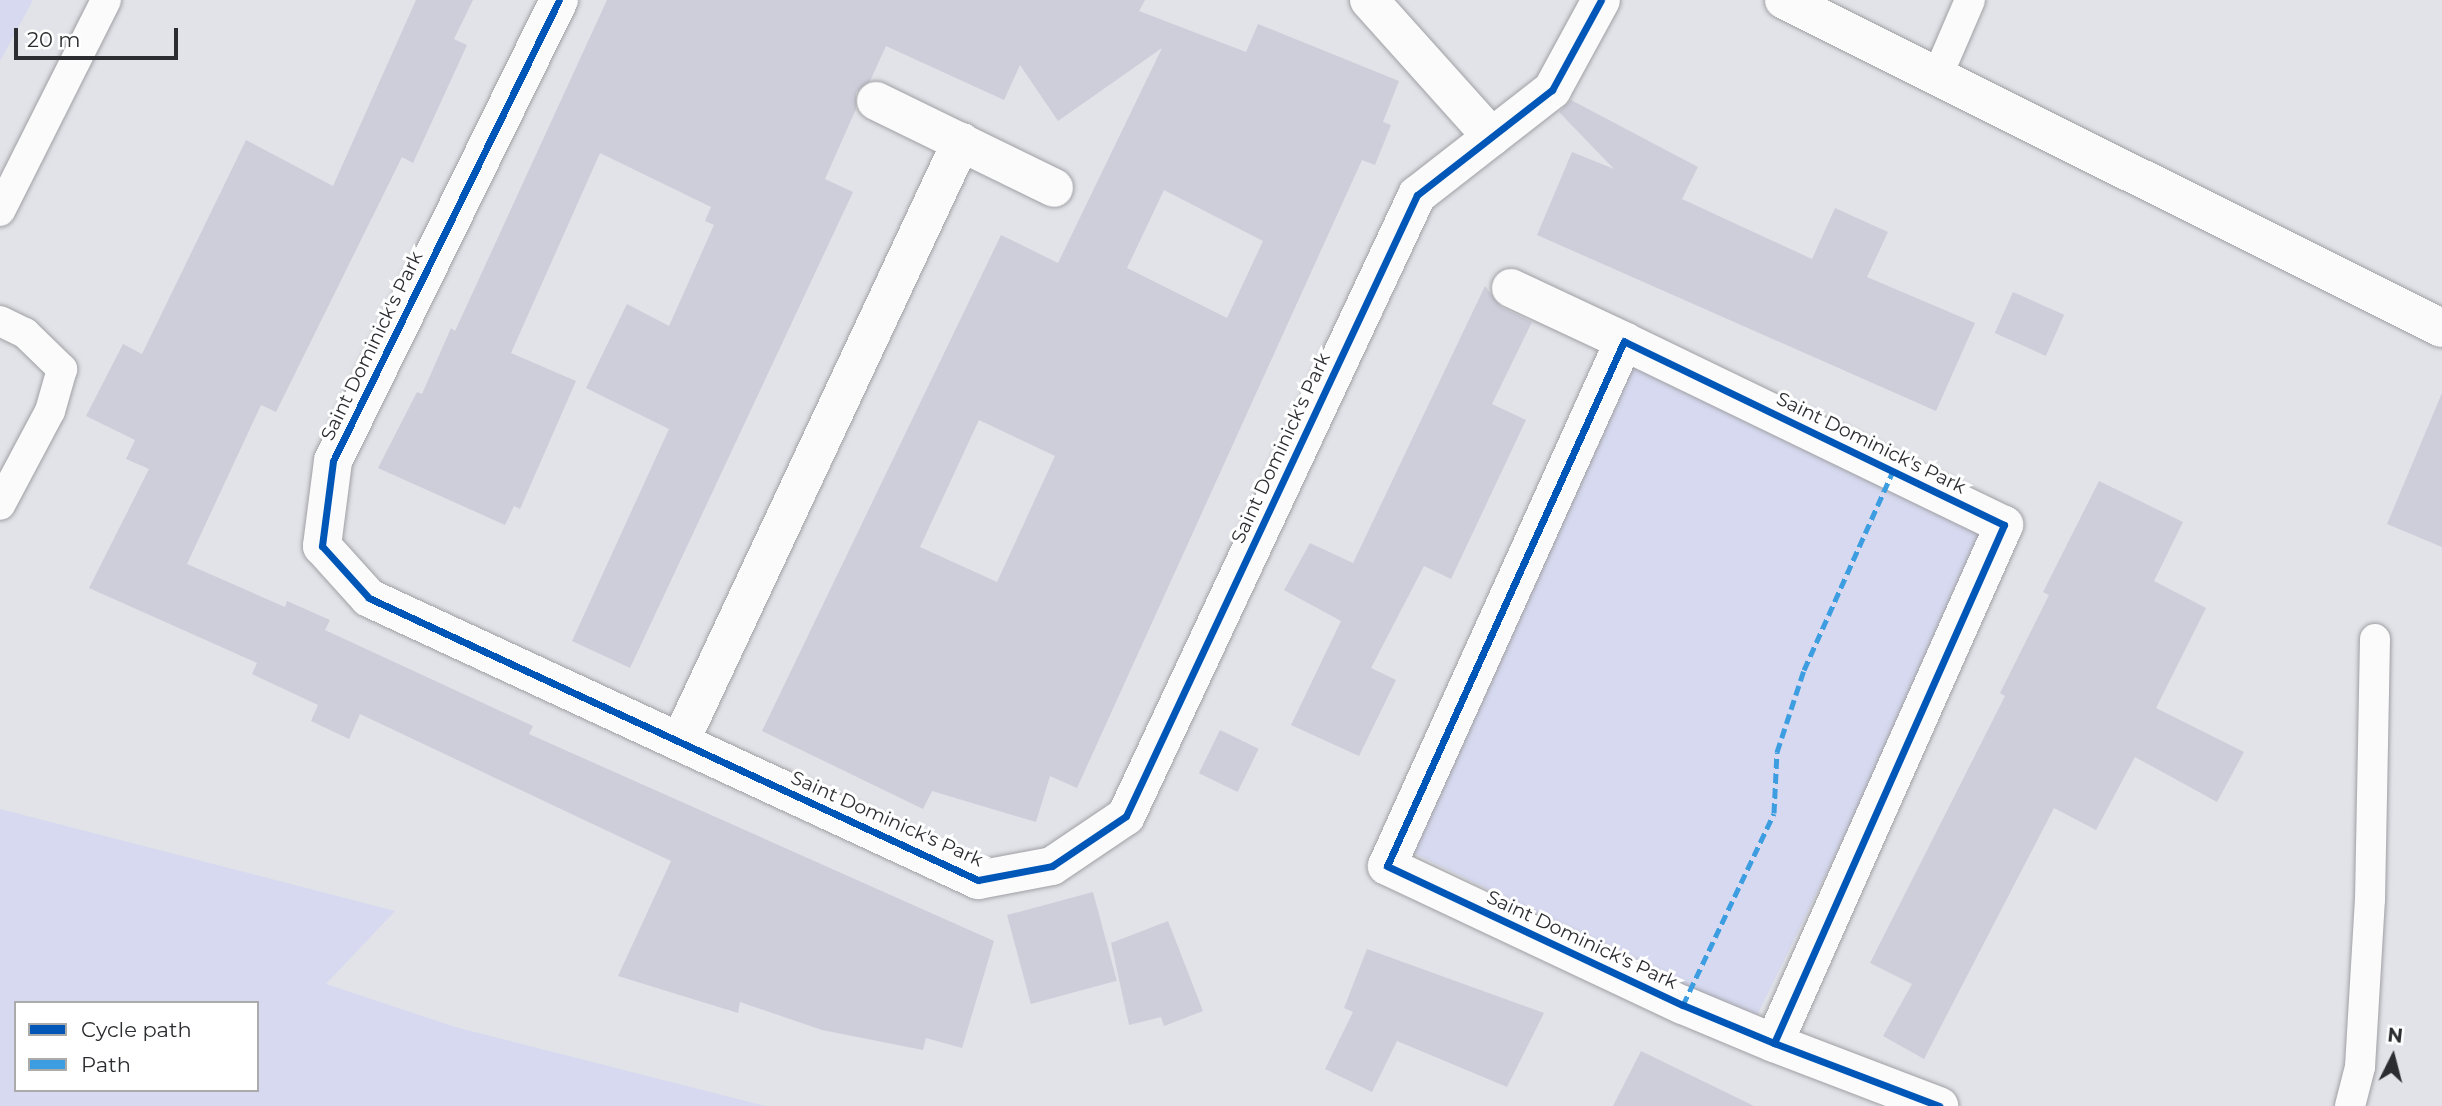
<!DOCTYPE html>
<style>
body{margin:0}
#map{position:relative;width:2442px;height:1106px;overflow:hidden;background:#e2e3e8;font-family:Montserrat,sans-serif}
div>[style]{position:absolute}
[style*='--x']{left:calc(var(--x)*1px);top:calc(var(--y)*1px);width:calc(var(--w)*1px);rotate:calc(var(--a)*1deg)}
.green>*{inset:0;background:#d6d9ef;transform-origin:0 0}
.building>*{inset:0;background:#cdceda;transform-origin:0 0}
.roads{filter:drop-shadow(0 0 2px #9fa0a4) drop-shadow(0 0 2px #9fa0a4)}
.service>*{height:30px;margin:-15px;padding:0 15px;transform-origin:15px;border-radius:15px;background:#fbfbfc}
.minor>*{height:38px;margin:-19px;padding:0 19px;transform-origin:19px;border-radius:19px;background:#fbfbfc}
.secondary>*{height:38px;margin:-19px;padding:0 19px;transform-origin:19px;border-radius:19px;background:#fbfbfc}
.quiet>*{height:5px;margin-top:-2.5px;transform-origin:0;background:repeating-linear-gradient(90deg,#3d9de1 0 10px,transparent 0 15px)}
.cycleway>*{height:7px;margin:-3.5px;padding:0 3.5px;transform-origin:3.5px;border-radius:3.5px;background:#0057b8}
span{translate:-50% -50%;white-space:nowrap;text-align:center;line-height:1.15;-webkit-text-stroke:6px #fff;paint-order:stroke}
.street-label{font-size:19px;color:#2c2d30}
.legend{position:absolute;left:14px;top:1001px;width:245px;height:91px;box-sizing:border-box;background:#fff;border:2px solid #ababac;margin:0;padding:9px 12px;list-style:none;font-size:21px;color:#2c2d30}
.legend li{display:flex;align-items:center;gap:14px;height:35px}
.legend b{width:35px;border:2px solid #ababac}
.north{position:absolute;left:2358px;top:1022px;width:70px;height:70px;-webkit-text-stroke:5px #fff;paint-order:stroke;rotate:6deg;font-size:19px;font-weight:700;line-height:28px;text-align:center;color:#2c2d30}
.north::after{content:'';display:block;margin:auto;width:24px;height:32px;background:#2c2d30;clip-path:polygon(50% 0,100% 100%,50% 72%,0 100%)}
.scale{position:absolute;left:14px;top:28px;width:164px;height:32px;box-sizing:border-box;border:4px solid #2c2d30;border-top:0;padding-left:9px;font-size:21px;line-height:24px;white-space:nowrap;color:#2c2d30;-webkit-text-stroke:5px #fff;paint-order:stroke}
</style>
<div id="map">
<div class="green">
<div style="clip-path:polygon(0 0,33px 0,0 61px)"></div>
<div style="left:1622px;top:357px;width:410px;height:537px;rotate:26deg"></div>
<div style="clip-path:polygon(evenodd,0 809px,395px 911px,326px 984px,455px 1027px,765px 1106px,0 1106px,0 809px,16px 1003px,257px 1003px,257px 1090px,16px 1090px,16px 1003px)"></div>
</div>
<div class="building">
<div style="clip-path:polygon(416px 0,473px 0,454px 39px,467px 45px,413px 163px,402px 157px,276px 412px,261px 405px,187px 564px,285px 607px,287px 601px,330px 620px,325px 630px,533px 726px,529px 734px,994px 941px,962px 1048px,926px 1038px,923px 1050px,822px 1030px,740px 1002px,738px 1013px,618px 976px,671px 861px,360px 714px,349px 739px,311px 721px,318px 705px,252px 674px,257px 663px,89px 588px,149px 469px,126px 459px,135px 440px,86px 416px,123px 344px,142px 354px,246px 140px,333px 186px)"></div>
<div style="clip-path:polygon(evenodd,607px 0,1145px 0,1139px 11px,1246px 52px,1258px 24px,1399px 81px,1383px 122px,1391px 125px,1375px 165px,1362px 160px,1077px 788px,1050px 776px,1036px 822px,932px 791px,923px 809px,762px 731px,1001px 235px,1058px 263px,1162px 48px,1058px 121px,1020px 65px,1004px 100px,886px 46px,870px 81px,856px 92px,856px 109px,825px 179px,853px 192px,630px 668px,572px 641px,669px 429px,586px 388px,627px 304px,669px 326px,714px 225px,705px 221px,711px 207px,600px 153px,511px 353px,576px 381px,520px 509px,514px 506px,505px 525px,378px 468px,417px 392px,422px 394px,451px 328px,455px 331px,607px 0,1164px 190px,1263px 241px,1227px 318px,1127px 268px,1164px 190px,607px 0,979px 420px,1055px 456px,997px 582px,920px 547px,979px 420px)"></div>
<div style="clip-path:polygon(1571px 100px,1698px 167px,1682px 199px,1812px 259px,1835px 208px,1888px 232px,1867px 277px,1975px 323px,1936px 411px,1537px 235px,1572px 152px,1614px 169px,1559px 112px)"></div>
<div style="clip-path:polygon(1485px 286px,1501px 307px,1532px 322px,1492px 404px,1526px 420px,1451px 579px,1424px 566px,1371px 668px,1396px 680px,1359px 756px,1291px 725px,1341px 621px,1284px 590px,1310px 543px,1353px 563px)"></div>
<div style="left:2013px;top:292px;width:56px;height:45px;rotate:24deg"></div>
<div style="clip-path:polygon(2442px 393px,2442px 547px,2387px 524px)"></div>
<div style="clip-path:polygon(2099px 481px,2183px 522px,2154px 581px,2206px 608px,2156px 708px,2244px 752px,2217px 802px,2135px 757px,2096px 830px,2054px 808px,1924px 1059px,1883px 1036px,1912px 984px,1870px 963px,2005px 696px,2000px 693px,2049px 595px,2043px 592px)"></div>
<div style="left:1220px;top:730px;width:43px;height:48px;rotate:26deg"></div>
<div style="left:1093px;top:892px;width:92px;height:89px;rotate:75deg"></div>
<div style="clip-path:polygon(1168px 921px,1203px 1011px,1164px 1026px,1161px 1017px,1129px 1025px,1111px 943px)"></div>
<div style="clip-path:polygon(1367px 949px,1544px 1013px,1507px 1087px,1397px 1041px,1372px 1092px,1325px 1069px,1353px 1012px,1344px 1008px)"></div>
<div style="clip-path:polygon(1641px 1051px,1754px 1106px,1613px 1106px)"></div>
</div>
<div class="roads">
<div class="service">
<div style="--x:1936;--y:79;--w:86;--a:-66.7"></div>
<div style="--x:0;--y:211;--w:236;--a:-63.3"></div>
<div style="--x:0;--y:321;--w:28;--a:26"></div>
<div style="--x:25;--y:333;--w:52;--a:44.2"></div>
<div style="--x:62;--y:369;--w:44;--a:105.9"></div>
<div style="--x:50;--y:411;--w:106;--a:118"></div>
<div style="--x:2350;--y:1106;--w:40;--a:-75.6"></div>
<div style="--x:2360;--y:1067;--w:167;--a:-86.6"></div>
<div style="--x:2370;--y:900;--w:261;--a:-88.9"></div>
</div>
<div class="minor">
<div style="--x:559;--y:0;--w:513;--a:116.12"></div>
<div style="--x:333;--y:461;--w:86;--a:97.4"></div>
<div style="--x:322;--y:546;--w:70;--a:47.9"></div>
<div style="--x:369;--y:598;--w:671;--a:24.85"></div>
<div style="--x:978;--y:880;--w:75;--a:-10.7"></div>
<div style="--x:1052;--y:866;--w:89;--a:-34"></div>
<div style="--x:1126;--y:816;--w:686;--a:-64.89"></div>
<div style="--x:1417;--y:195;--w:171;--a:-37.9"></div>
<div style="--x:1552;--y:90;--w:102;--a:-61.4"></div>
<div style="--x:1369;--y:0;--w:184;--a:48.1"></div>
<div style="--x:876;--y:101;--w:198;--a:26"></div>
<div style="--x:1511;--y:288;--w:125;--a:25.1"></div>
<div style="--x:680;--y:742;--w:663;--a:-64.9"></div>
<div style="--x:1774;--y:1043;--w:567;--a:-66.06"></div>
<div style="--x:2004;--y:525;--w:422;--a:-154.2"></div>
<div style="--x:1624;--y:341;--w:576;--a:114.3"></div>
<div style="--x:1387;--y:866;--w:327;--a:25.2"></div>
<div style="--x:1683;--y:1005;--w:99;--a:22.7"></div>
<div style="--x:1774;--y:1043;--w:177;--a:20.9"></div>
</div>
<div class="secondary">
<div style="--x:1784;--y:0;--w:735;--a:26.5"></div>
</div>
</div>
<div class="quiet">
<div style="--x:1683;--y:1005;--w:212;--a:-64.6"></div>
<div style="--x:1774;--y:813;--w:61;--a:-87.2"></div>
<div style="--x:1777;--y:752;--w:86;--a:-71.8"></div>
<div style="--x:1804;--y:670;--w:218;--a:-65.9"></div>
</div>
<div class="cycleway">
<div style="--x:559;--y:0;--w:513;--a:116.12"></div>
<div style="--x:333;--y:461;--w:86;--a:97.4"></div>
<div style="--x:322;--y:546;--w:70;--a:47.9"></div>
<div style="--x:369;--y:598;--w:671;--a:24.85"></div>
<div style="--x:978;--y:880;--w:75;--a:-10.7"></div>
<div style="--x:1052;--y:866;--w:89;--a:-34"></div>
<div style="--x:1126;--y:816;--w:686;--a:-64.89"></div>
<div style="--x:1417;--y:195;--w:171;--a:-37.9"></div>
<div style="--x:1552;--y:90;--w:102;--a:-61.4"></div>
<div style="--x:1774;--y:1043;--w:567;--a:-66.06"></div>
<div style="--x:2004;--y:525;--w:422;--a:-154.2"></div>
<div style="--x:1624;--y:341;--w:576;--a:114.3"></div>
<div style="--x:1387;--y:866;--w:327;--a:25.2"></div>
<div style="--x:1683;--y:1005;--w:99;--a:22.7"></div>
<div style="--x:1774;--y:1043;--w:177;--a:20.9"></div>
</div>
<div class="street-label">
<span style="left:372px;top:346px;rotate:-64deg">Saint Dominick's Park</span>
<span style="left:1871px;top:443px;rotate:26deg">Saint Dominick's Park</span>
<span style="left:1281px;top:448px;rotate:-65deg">Saint Dominick's Park</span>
<span style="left:887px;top:819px;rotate:24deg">Saint Dominick's Park</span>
<span style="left:1582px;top:940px;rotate:25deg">Saint Dominick's Park</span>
</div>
<ul class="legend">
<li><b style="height:9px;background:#0057b8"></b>Cycle path</li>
<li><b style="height:9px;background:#3d9de1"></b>Path</li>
</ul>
<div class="north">N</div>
<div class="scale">20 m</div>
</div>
